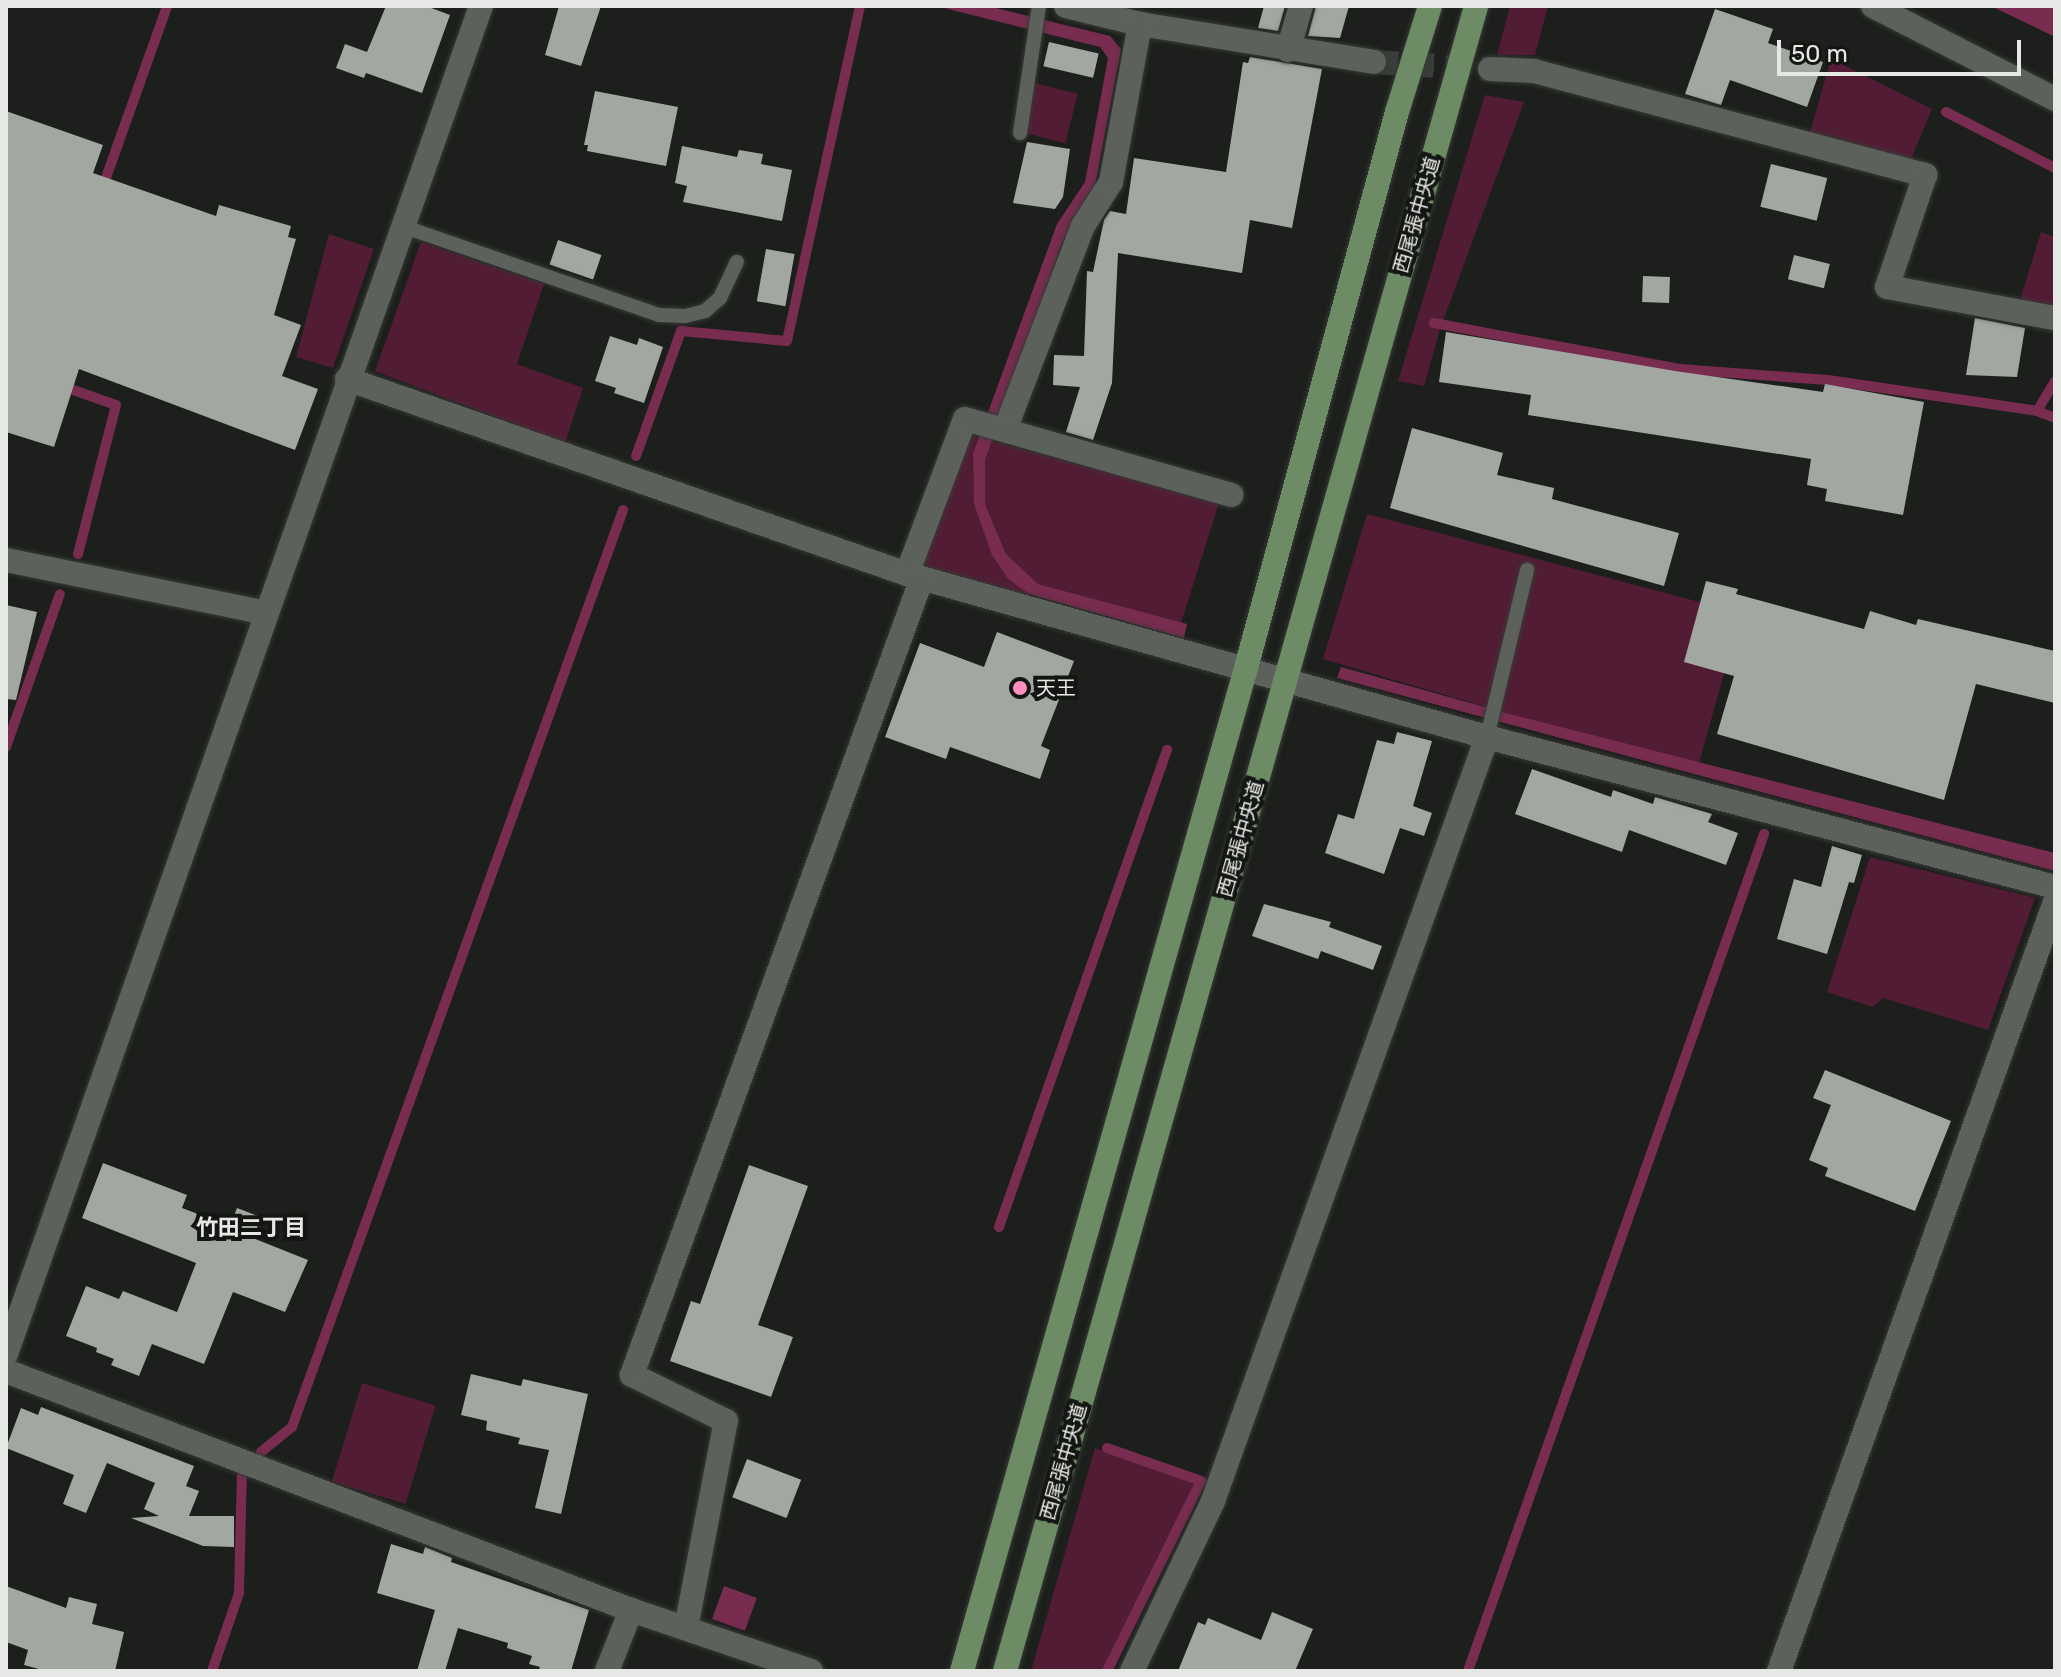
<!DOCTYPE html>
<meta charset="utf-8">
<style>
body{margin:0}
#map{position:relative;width:2061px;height:1677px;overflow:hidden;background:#1c1f1b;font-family:Rubik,"Noto Sans JP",sans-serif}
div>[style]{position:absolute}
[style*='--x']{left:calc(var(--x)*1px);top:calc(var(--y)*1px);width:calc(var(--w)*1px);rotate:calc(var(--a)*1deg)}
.green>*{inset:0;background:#531c35;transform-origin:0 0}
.water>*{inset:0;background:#782c4f;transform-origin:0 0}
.stream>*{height:10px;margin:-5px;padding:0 5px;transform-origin:5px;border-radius:5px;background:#782c4f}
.building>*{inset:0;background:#a3a7a2;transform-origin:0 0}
.minor-tunnel>*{height:24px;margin-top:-12px;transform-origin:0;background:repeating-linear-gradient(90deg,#3a3d39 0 24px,transparent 0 36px)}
.roads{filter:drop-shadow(0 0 2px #383a37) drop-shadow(0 0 2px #383a37)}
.service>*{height:14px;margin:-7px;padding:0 7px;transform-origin:7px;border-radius:7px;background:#5d615c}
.minor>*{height:24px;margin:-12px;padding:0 12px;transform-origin:12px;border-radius:12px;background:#5d615c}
.secondary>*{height:24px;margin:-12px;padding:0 12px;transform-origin:12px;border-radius:12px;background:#5d615c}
.primary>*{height:24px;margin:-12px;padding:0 12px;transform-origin:12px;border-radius:12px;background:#6d8b64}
.dots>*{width:22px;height:22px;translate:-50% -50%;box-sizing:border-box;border:4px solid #131612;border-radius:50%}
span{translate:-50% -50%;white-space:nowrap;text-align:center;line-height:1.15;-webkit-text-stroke:8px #131612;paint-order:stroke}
.street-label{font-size:20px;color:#e6e8e5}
.poi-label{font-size:20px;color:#e6e8e5}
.left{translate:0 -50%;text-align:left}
.neighbourhood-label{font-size:22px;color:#e6e8e5;font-weight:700}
.frame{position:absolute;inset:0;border:8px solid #e6e8e5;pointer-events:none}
.scale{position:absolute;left:1777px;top:40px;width:244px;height:36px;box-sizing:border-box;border:4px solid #e6e8e5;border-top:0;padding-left:10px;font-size:24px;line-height:28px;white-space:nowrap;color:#e6e8e5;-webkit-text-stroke:6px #131612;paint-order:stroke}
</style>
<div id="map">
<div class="green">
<div style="clip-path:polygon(1510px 6px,1548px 6px,1535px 55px,1497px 55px)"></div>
<div style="clip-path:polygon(1831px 59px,1932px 109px,1911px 159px,1810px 132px)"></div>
<div style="left:1035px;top:83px;width:44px;height:51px;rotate:14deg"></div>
<div style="clip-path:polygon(1485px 95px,1524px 102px,1440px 329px,1424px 386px,1398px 381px)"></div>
<div style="clip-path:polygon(2041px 232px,2055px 237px,2055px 308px,2019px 303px)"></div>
<div style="clip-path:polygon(329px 234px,374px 249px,333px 368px,296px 357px)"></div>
<div style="clip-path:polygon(421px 242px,544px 284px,517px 364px,583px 388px,565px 443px,375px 371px)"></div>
<div style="clip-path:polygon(968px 434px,978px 437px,973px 453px,974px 505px,1009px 580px,1029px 594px,1026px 599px,930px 571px,922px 559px)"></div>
<div style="clip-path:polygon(992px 441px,1219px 503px,1181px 623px,1038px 584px,1022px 572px,1006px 554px,985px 504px,985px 460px)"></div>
<div style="clip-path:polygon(1367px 514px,1741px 613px,1699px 763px,1510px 714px,1323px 659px)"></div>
<div style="clip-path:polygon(1870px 857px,2035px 898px,1988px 1030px,1883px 998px,1873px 1007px,1827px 992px)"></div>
<div style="left:362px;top:1383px;width:77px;height:103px;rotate:17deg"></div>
<div style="clip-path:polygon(1095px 1448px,1202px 1485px,1103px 1671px,1031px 1671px)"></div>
</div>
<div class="water">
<div style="clip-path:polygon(936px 6px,988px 6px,1110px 36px,1121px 49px,1095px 185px,1062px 243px,985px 460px,985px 504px,1006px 554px,1038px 584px,1187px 624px,1184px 638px,1029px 594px,1009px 580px,992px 555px,974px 504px,973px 453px,1057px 224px,1085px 182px,1108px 58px,1100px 47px)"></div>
<div style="clip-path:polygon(1991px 6px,2055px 6px,2055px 37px)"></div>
<div style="clip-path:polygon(1341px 667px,1510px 714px,2055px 853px,2055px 871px,1337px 678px)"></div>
<div style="left:724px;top:1586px;width:35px;height:35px;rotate:20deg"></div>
</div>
<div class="stream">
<div style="--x:1946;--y:112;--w:123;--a:27.2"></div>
<div style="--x:102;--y:189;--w:194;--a:-70.4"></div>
<div style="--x:1434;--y:323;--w:250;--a:10.6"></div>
<div style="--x:1680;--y:369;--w:148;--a:4.3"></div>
<div style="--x:1828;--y:380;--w:211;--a:8.4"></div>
<div style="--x:2037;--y:411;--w:19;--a:21"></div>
<div style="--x:62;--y:386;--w:57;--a:19.4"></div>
<div style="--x:116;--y:405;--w:154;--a:104.3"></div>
<div style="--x:2037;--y:411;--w:35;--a:-59"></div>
<div style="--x:636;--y:456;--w:133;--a:-70.2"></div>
<div style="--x:681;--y:331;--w:106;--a:5.4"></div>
<div style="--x:787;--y:341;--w:343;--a:-77.7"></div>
<div style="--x:6;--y:747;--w:162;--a:-70.6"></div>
<div style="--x:999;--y:1227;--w:506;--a:-70.6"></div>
<div style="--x:1107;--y:1448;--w:100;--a:19.3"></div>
<div style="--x:1201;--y:1481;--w:212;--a:116.3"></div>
<div style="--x:261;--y:1452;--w:40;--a:-39"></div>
<div style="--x:292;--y:1427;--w:975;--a:-70.15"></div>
<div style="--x:212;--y:1671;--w:83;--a:-70.9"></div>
<div style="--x:239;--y:1593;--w:123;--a:-88.6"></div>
<div style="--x:1468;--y:1671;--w:888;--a:-70.52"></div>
</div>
<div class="building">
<div style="clip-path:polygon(386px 6px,426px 6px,450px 15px,422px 93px,366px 73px,364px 78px,336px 68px,345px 44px,367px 52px)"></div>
<div style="clip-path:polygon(559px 6px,601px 6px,581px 66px,545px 55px)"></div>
<div style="clip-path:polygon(1264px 6px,1285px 6px,1278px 31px,1258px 28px)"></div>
<div style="clip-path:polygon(1316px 6px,1349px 6px,1340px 38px,1308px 36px)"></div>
<div style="clip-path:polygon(1715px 9px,1773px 29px,1768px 43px,1823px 62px,1807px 107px,1730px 80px,1721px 105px,1685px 94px)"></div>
<div style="left:1049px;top:42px;width:51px;height:25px;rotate:13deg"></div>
<div style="clip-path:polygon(1250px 57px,1322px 69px,1292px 228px,1250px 220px,1242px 273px,1118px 253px,1112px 383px,1093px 440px,1066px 432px,1080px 387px,1053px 385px,1054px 355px,1084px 356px,1087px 271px,1093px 272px,1104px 220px,1110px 211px,1126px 214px,1134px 158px,1226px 172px,1243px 62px,1248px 63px)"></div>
<div style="clip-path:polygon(595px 91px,678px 107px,666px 166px,587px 151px,588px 145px,584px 145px)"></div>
<div style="clip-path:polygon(6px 111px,103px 145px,93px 173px,216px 216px,219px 205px,291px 226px,288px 237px,296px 239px,274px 315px,301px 325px,282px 376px,318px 389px,295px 450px,79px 369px,54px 447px,6px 432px)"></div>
<div style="clip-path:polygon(1027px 142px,1070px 149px,1063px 197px,1055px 209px,1013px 203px)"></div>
<div style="clip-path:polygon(682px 146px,737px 157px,739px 150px,763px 154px,761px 164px,792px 170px,782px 221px,683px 202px,687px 186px,675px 183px)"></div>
<div style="left:1771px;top:164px;width:58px;height:44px;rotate:14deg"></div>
<div style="left:558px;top:240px;width:46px;height:26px;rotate:19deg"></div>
<div style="left:766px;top:249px;width:29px;height:53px;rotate:10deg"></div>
<div style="left:1794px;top:255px;width:37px;height:25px;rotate:14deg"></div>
<div style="left:1643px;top:276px;width:27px;height:26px;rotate:2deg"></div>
<div style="clip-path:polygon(1975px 318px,2025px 328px,2017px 377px,1966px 375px)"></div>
<div style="clip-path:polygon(1446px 332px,1675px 371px,1823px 392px,1825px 384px,1924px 402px,1903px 515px,1825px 501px,1827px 489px,1807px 485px,1811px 459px,1528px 415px,1531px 395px,1439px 382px)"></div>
<div style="clip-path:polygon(610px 336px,637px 345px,639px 338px,663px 347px,644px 403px,614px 393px,616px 388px,595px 381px)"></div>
<div style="clip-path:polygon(1412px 428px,1503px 453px,1497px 475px,1554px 488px,1552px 499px,1679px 533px,1664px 586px,1390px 508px)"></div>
<div style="clip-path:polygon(1706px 581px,1738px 589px,1736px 594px,1864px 629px,1870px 611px,1916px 625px,1918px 619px,2055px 651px,2055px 703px,1976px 684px,1944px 800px,1717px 734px,1734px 676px,1684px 662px)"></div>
<div style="clip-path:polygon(6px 605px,37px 612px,16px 700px,6px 699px)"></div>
<div style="clip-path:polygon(997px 632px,1074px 661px,1041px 746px,1050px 750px,1040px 779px,950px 747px,946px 759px,885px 737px,920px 643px,984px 667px)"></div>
<div style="clip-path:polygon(1397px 732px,1432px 741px,1413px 806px,1432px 813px,1424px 836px,1400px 828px,1384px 874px,1325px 853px,1338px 814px,1354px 819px,1377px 740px,1394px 744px)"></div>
<div style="clip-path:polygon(1532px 769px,1611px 797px,1613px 790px,1653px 804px,1655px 797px,1712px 814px,1708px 822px,1738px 833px,1726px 865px,1629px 830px,1622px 852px,1515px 814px)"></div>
<div style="clip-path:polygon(1832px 846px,1862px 855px,1854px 883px,1849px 882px,1827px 954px,1777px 939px,1794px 879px,1821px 887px)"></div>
<div style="clip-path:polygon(1264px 904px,1331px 922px,1329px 927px,1382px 946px,1373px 970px,1321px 951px,1318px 959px,1252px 936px)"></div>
<div style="clip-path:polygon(1825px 1070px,1951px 1121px,1915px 1211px,1825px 1176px,1828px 1168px,1809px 1160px,1831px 1105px,1813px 1098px)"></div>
<div style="clip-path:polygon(103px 1163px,187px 1195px,182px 1208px,230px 1226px,237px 1208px,261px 1217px,253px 1238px,308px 1260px,285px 1312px,233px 1292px,204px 1364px,152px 1344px,139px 1376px,111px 1365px,114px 1359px,96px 1352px,97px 1348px,66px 1336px,86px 1286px,119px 1299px,123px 1291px,177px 1312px,196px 1263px,82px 1218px)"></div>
<div style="clip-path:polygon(749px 1165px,808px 1186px,758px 1325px,793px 1337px,771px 1397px,670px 1361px,691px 1301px,700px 1304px)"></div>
<div style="clip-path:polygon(471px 1374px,521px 1386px,523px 1379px,588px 1394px,561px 1514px,535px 1508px,549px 1450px,518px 1444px,520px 1438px,486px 1430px,487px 1421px,461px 1415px)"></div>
<div style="clip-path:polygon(41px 1407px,194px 1466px,186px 1486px,199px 1491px,189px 1516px,234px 1516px,234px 1547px,203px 1546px,131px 1518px,159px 1516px,144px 1509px,155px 1483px,107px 1463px,86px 1513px,63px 1504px,74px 1475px,6px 1448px,21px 1408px,38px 1415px)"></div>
<div style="left:747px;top:1459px;width:58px;height:41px;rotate:21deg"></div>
<div style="clip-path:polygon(391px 1544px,423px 1554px,425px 1547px,452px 1558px,451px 1562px,589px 1610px,571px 1671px,538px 1671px,540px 1667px,529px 1664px,532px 1656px,507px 1648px,508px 1643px,458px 1628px,445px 1671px,417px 1671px,435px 1610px,377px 1593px)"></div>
<div style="clip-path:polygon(6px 1586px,66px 1608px,69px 1597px,97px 1604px,92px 1624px,124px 1632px,115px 1671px,46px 1671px,24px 1665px,28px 1650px,6px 1642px)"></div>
<div style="clip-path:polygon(1272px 1612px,1313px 1629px,1295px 1671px,1178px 1671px,1198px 1622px,1205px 1625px,1208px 1618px,1261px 1640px)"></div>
</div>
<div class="minor-tunnel">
<div style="--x:1374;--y:62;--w:116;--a:3.5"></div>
</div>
<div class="roads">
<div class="service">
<div style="--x:1020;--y:133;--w:128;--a:-81.5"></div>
<div style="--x:402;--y:226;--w:272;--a:19.1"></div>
<div style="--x:659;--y:315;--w:26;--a:2"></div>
<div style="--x:685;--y:316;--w:21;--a:-14"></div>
<div style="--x:705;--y:311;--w:20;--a:-41"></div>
<div style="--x:720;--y:298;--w:40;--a:-65"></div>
<div style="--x:1487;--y:737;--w:172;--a:-76.5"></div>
</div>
<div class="minor">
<div style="--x:1066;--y:6;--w:76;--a:13.7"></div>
<div style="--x:1140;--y:24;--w:237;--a:9.2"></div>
<div style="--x:1288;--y:50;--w:46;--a:-73.5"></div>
<div style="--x:1490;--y:69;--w:44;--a:2.6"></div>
<div style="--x:1534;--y:71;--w:405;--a:14.9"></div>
<div style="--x:1925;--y:175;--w:118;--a:108.7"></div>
<div style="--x:1887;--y:287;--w:171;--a:10.5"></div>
<div style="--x:347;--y:379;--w:593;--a:19.2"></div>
<div style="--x:907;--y:574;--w:602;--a:15.7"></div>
<div style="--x:1487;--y:737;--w:587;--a:14.79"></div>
<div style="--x:1005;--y:430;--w:218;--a:-69.1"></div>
<div style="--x:1083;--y:226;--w:52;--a:-57.5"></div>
<div style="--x:1111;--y:182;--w:161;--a:-79.6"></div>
<div style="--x:6;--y:560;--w:266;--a:11.5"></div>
<div style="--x:907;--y:574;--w:165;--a:-69.5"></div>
<div style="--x:965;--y:419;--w:277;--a:15.9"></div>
<div style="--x:6;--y:1354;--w:1429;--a:-70.59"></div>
<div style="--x:6;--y:1371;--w:669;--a:20.93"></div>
<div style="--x:631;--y:1610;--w:190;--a:18.7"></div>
<div style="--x:686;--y:1628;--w:211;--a:-79.1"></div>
<div style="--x:726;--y:1421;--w:105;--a:-153.9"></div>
<div style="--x:632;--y:1375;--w:848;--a:-70.01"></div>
<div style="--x:607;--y:1671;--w:66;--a:-68.5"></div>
<div style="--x:1132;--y:1671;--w:188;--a:-64.5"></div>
<div style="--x:1213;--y:1501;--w:812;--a:-70.27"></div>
<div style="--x:1779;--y:1671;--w:817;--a:-70.26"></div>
</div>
<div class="secondary">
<div style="--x:1873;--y:6;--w:204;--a:27.1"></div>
</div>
<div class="primary">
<div style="--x:962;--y:1671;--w:1042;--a:-74.19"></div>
<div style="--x:1246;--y:668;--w:576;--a:-74.81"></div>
<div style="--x:1397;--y:112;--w:111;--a:-72.7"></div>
<div style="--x:1005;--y:1671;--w:1730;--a:-74.2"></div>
</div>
</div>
<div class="dots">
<div style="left:1020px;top:688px;background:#fe8ebd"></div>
</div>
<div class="street-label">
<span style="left:1417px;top:215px;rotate:-74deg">西尾張中央道</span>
<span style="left:1241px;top:839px;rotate:-74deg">西尾張中央道</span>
<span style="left:1064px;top:1462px;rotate:-74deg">西尾張中央道</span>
</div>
<div class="poi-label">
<span class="left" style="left:1036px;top:688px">天王</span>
</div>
<div class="neighbourhood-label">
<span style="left:251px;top:1228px">竹田二丁目</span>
</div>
<div class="frame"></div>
<div class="scale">50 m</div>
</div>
